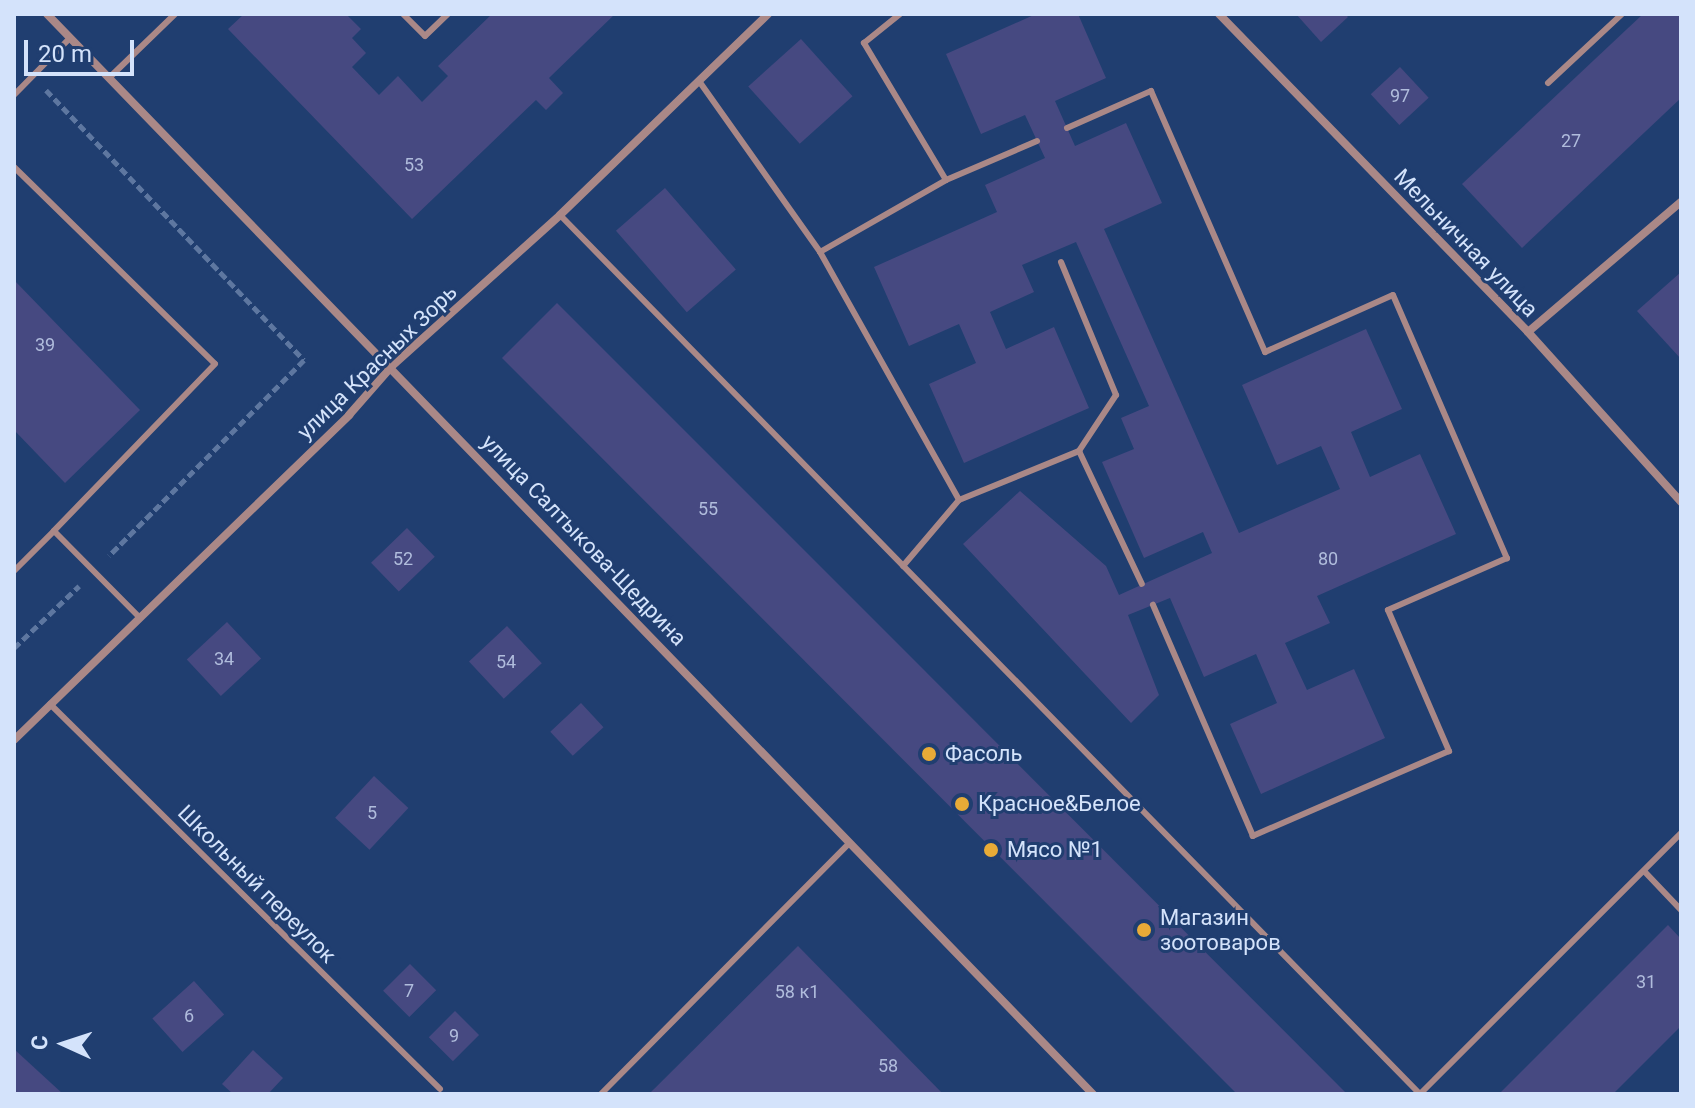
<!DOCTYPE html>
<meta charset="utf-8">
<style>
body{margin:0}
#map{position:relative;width:1695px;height:1108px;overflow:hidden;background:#203e70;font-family:Roboto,sans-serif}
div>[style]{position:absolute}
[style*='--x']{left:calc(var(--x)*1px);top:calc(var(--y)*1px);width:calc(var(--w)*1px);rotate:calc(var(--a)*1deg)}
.building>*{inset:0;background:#464981;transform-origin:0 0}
.path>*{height:5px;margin-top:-2.5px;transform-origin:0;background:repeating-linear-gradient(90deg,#5e77a0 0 8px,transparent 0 12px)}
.service>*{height:6px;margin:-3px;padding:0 3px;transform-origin:3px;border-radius:3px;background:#aa8887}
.minor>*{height:8px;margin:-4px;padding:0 4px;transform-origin:4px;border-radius:4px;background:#aa8887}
.dots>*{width:22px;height:22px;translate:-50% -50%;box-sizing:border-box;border:4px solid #203e70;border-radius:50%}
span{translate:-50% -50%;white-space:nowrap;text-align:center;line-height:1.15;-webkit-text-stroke:6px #203e70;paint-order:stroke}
.number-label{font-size:18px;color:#b0bcdc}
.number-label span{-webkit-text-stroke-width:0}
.street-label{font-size:22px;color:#d4e3fb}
.poi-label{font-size:22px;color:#d4e3fb}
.left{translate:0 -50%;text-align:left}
.frame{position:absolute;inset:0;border:16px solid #d4e3fb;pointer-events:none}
.north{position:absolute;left:24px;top:1004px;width:80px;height:80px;-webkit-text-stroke:6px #203e70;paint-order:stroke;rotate:273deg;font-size:22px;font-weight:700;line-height:32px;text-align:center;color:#d4e3fb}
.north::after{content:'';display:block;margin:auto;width:28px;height:36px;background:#d4e3fb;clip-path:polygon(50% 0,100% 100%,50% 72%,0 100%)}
.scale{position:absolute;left:24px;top:40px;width:110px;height:36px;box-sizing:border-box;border:4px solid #d4e3fb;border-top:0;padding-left:10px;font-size:24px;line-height:28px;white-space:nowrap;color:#d4e3fb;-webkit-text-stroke:6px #203e70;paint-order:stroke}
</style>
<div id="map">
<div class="building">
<div style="clip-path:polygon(244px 14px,346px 14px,361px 29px,352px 38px,366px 53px,352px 67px,379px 95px,398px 76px,422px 102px,448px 76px,438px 66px,492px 14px,615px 14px,549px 78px,563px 93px,546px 110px,536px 100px,412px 219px,228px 29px)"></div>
<div style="clip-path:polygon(1036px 14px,1078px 14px,1106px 78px,1055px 101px,1075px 146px,1126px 123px,1162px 203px,1104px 229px,1239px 533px,1340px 489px,1321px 446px,1277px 465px,1242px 385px,1366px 329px,1402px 409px,1351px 432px,1370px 477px,1420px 454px,1456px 534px,1317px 596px,1330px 623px,1285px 643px,1307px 690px,1354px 669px,1385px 738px,1261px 794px,1230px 724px,1277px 703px,1256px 654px,1204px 677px,1170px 598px,1128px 615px,1159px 695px,1131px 723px,963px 544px,1020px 491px,1106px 566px,1119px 595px,1212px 553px,1203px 532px,1144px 558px,1102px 462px,1134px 449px,1121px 418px,1149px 406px,1076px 242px,1022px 265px,1034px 292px,990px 312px,1006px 349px,1054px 327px,1089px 408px,964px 463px,929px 384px,976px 363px,959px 324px,909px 346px,874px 267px,997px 212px,985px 185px,1045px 158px,1025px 115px,981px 134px,946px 54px)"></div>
<div style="clip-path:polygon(1296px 14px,1345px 14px,1348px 17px,1321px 42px)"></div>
<div style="clip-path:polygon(1643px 14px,1681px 14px,1681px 98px,1522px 248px,1462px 184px)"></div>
<div style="left:801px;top:39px;width:77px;height:71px;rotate:48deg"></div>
<div style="left:1400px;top:67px;width:42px;height:40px;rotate:47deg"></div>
<div style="left:665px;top:188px;width:108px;height:65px;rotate:49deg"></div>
<div style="clip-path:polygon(1681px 272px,1681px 359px,1637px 311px)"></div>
<div style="clip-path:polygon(14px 280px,140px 410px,65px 483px,14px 430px)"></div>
<div style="clip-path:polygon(557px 303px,914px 660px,1347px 1094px,1237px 1094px,502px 358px)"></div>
<div style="left:407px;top:528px;width:40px;height:50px;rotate:46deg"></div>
<div style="left:227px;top:622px;width:50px;height:55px;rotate:47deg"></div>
<div style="left:507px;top:626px;width:51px;height:52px;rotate:47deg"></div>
<div style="left:581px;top:703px;width:33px;height:42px;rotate:47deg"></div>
<div style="left:374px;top:776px;width:47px;height:57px;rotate:43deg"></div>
<div style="clip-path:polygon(1668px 925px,1681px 939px,1681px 1026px,1613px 1094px,1499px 1094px)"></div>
<div style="clip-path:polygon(798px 946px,943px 1094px,649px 1094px)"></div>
<div style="left:410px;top:964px;width:37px;height:38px;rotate:45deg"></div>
<div style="left:194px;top:981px;width:45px;height:56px;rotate:48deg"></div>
<div style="left:455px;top:1011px;width:34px;height:37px;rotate:45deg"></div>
<div style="clip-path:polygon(14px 1049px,63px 1094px,14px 1094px)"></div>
<div style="clip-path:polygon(253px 1050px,283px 1078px,268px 1094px,233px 1094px,222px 1084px)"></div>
</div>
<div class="path">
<div style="--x:46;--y:90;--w:373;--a:46.3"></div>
<div style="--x:304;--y:360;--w:276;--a:134.9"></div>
<div style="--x:14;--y:648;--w:90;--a:-43.6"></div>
</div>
<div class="service">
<div style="--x:403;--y:14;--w:31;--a:45"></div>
<div style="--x:425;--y:36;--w:32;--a:-44"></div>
<div style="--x:109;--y:78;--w:92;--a:-44.1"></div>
<div style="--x:699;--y:81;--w:209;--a:54.7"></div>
<div style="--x:820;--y:252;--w:145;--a:-29.7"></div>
<div style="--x:946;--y:180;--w:160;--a:-120.9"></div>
<div style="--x:864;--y:43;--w:46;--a:-38.9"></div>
<div style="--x:1548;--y:83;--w:101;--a:-43"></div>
<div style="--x:14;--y:95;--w:80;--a:-45.5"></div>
<div style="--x:1067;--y:128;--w:92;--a:-23.8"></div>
<div style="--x:1151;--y:91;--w:285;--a:66.4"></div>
<div style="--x:1265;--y:352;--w:140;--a:-24"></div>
<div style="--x:1393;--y:295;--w:287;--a:66.6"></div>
<div style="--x:1507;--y:558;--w:130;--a:156.4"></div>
<div style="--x:1388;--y:610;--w:154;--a:66.6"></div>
<div style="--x:1449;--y:751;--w:214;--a:156.6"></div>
<div style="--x:1253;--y:836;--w:252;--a:-113.4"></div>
<div style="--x:14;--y:167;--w:281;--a:44.4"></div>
<div style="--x:215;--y:364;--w:232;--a:134"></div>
<div style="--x:54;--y:531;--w:121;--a:45.3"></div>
<div style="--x:946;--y:180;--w:99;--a:-23.2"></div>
<div style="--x:560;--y:215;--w:1230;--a:45.63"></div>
<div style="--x:820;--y:252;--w:284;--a:60.7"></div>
<div style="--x:959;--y:500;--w:130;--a:-22.2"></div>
<div style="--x:1079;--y:451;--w:147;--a:64.7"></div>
<div style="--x:1061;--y:262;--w:144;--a:67.5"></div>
<div style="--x:1116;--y:395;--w:67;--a:123.5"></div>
<div style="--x:903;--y:566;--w:87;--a:-49.7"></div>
<div style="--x:14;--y:571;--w:57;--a:-45"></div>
<div style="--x:50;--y:704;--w:548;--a:44.63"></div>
<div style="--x:1644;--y:871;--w:54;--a:46.5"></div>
<div style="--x:1421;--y:1093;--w:368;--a:-45"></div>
<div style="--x:601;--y:1094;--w:353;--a:-45.3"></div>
</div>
<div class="minor">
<div style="--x:47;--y:14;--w:1504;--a:45.92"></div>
<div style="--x:1219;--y:14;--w:443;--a:45.8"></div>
<div style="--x:1528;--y:332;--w:229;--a:48"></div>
<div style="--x:1528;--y:332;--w:201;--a:-40.4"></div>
<div style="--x:14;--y:740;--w:467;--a:-44.1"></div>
<div style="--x:349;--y:415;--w:65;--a:-48.7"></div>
<div style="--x:392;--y:366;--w:226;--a:-41.9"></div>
<div style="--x:560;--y:215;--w:289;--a:-44"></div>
</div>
<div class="dots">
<div style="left:929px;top:754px;background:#e8ab37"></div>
<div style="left:962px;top:804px;background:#e8ab37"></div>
<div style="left:991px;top:850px;background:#e8ab37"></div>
<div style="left:1144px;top:930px;background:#e8ab37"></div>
</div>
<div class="number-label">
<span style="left:1400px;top:96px">97</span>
<span style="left:1571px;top:141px">27</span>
<span style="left:414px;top:165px">53</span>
<span style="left:45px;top:345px">39</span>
<span style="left:708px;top:509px">55</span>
<span style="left:403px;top:559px">52</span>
<span style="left:1328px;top:559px">80</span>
<span style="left:224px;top:659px">34</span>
<span style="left:506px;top:662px">54</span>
<span style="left:372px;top:813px">5</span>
<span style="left:1646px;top:982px">31</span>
<span style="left:409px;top:991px">7</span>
<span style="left:797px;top:992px">58 к1</span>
<span style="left:189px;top:1016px">6</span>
<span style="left:454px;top:1036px">9</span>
<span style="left:888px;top:1066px">58</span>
</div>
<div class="street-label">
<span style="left:1466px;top:243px;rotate:46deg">Мельничная улица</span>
<span style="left:377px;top:362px;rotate:-44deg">улица Красных Зорь</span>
<span style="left:584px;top:540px;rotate:46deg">улица Салтыкова-Щедрина</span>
<span style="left:257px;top:884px;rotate:45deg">Школьный переулок</span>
</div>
<div class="poi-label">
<span class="left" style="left:945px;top:754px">Фасоль</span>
<span class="left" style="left:978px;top:804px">Красное&amp;Белое</span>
<span class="left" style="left:1007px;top:850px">Мясо №1</span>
<span class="left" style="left:1160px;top:930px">Магазин<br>зоотоваров</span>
</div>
<div class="frame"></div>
<div class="north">С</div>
<div class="scale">20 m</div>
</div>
